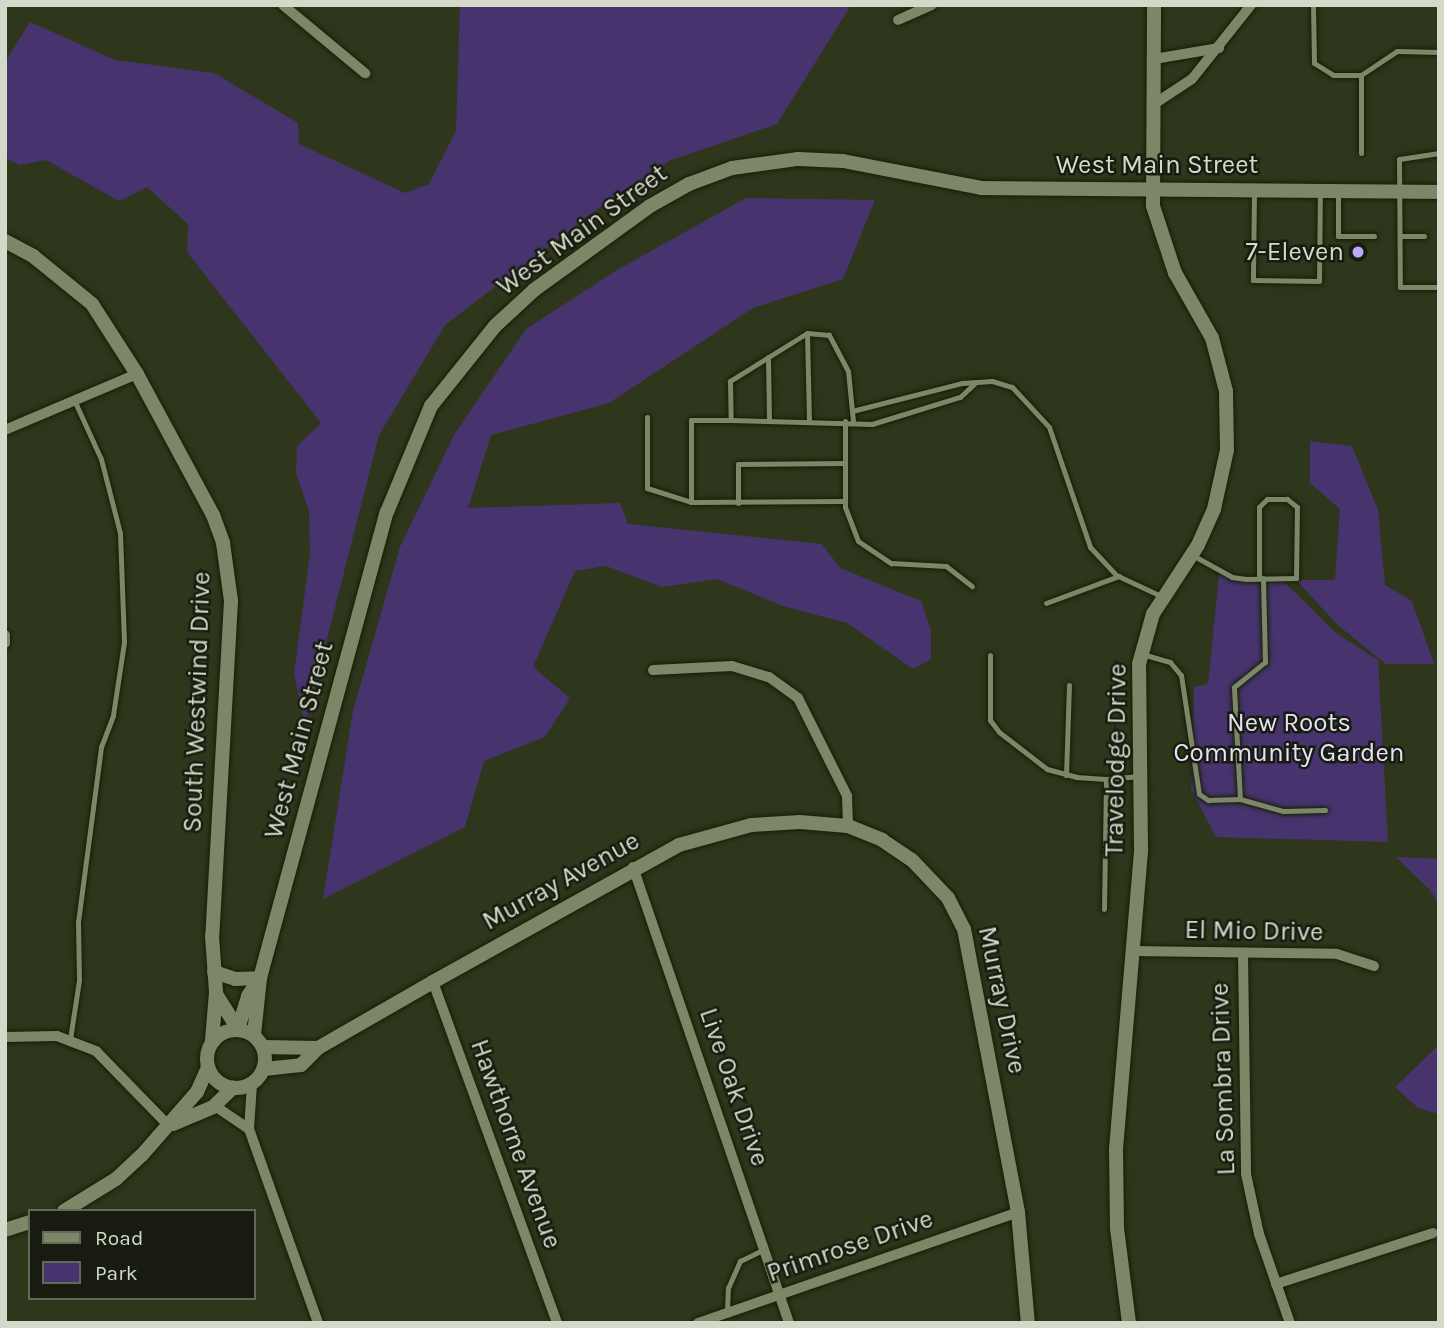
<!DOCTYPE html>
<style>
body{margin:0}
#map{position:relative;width:1444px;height:1328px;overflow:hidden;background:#2e371b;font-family:Karla,sans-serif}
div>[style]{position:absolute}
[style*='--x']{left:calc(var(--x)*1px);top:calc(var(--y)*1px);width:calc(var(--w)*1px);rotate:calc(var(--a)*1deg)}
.green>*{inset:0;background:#47346e}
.roads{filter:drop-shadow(0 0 2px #161e04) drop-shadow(0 0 2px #161e04)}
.lane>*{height:5px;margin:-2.5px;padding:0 2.5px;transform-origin:2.5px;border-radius:2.5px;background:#7c8768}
.street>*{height:10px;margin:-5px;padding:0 5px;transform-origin:5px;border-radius:5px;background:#7c8768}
.secondary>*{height:14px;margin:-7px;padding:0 7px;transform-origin:7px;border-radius:7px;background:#7c8768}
.secondary>.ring{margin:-7px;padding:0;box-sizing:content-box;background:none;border:14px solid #7c8768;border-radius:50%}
.dots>*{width:19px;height:19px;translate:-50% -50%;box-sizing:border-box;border:4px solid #181c10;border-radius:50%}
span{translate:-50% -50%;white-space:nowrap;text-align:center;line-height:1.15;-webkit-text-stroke:5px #181c10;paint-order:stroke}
.street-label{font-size:26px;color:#d4dac9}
.poi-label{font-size:26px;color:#d4dac9}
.right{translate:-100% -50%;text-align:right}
.park-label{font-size:26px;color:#e5e1f5}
.frame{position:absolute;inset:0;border:7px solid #d4dac9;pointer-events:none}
.legend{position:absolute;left:28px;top:1209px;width:228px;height:91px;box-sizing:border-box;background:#181c10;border:2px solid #63685a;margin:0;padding:9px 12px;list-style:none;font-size:21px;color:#d4dac9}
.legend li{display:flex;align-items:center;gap:14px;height:35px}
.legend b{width:35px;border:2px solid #63685a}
</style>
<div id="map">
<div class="green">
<div style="clip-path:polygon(460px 5px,851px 5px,777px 124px,671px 160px,608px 201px,445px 325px,379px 435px,305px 725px,294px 674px,310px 554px,309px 511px,296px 473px,297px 446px,321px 423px,187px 252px,188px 224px,147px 187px,119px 201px,46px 160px,19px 165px,5px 157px,5px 62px,30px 22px,115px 60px,214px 73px,298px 123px,299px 144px,405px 193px,429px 184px,456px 131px)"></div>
<div style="clip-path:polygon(746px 198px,875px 200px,843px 279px,753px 308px,609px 403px,491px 435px,468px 508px,620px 503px,628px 524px,822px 544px,840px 568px,921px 601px,931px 630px,931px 659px,913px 669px,847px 623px,783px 606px,717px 579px,662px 587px,606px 566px,575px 571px,533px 667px,570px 698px,545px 737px,484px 761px,465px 827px,323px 899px,353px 711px,400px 547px,454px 435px,526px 329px,617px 270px)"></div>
<div style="clip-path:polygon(1310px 441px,1352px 446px,1378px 510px,1385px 585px,1412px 601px,1434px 664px,1386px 664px,1339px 626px,1296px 580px,1335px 580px,1340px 509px,1310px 483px)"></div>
<div style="clip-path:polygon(1219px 575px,1278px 576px,1336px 633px,1378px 660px,1388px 842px,1216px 837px,1191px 789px,1194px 687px,1208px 684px)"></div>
<div style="clip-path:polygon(1396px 857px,1439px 859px,1439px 904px,1430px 890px)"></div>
<div style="clip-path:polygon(1439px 1045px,1439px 1114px,1418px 1108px,1395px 1087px)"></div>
</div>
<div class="roads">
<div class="lane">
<div style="--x:1313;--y:5;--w:58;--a:89"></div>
<div style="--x:1314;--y:63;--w:22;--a:32"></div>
<div style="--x:1333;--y:75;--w:28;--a:0"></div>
<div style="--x:1361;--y:75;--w:43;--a:-33.7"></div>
<div style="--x:1397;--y:51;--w:42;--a:1.4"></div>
<div style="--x:1361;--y:75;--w:78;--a:90"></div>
<div style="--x:1439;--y:153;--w:40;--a:171.5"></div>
<div style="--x:1399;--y:159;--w:128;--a:89.6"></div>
<div style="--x:1400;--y:287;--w:39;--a:0"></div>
<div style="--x:1338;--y:191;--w:45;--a:90"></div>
<div style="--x:1338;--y:236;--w:36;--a:0"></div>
<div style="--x:1254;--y:193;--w:87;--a:90.7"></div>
<div style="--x:1253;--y:280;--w:66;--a:0.9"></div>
<div style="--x:1319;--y:281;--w:89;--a:-89.4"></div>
<div style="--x:1400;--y:236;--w:24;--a:0"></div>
<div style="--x:807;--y:333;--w:87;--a:88.7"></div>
<div style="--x:768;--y:357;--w:63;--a:89.1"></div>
<div style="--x:852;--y:411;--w:114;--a:-14.3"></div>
<div style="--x:962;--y:383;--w:30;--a:-4"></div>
<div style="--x:992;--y:381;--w:21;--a:17"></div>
<div style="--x:1012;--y:387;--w:54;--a:47.2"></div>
<div style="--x:1049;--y:427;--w:127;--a:71.1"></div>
<div style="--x:1090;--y:547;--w:38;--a:47"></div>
<div style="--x:1116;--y:575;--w:52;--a:25.1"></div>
<div style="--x:647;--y:417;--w:71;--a:90"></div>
<div style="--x:647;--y:488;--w:46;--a:17.7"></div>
<div style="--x:731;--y:420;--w:40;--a:180"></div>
<div style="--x:691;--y:420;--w:82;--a:90"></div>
<div style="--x:691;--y:502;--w:154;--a:-0.4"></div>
<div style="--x:845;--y:421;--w:86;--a:90"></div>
<div style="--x:845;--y:507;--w:36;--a:69"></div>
<div style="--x:858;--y:541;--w:40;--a:34"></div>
<div style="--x:891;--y:563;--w:55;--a:3.1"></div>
<div style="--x:946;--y:566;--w:33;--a:38"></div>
<div style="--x:853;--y:421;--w:50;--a:-95.7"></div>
<div style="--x:848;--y:371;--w:41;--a:-117.8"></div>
<div style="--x:829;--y:335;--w:22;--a:-175"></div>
<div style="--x:807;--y:333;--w:91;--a:148.1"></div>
<div style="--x:730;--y:381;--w:39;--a:89"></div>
<div style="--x:731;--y:420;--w:141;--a:1.6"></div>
<div style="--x:872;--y:424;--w:92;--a:-17.1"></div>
<div style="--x:960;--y:397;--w:21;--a:-43"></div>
<div style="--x:738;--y:503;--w:39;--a:-90"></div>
<div style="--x:738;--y:464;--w:107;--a:-0.5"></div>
<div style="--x:1194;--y:556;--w:43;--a:28.9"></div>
<div style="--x:1232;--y:577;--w:14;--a:8"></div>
<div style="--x:1246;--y:579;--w:50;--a:-1.1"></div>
<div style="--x:1296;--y:578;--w:71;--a:-89.2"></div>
<div style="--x:1297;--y:507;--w:13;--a:-141"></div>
<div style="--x:1287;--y:499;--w:20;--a:180"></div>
<div style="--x:1267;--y:499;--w:11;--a:135"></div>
<div style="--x:1259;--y:507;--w:71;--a:90"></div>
<div style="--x:1046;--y:603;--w:78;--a:-20.3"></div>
<div style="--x:1142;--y:654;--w:29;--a:16"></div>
<div style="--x:1170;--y:662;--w:17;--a:50"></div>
<div style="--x:1181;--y:675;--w:120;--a:81.4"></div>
<div style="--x:1199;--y:794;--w:11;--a:34"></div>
<div style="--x:1208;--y:800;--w:32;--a:-2"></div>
<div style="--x:1240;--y:799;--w:45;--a:15.6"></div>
<div style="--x:1283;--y:811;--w:42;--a:-1.4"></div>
<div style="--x:990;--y:655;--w:65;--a:90"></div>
<div style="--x:990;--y:720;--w:15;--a:53"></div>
<div style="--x:999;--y:732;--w:61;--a:37.6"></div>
<div style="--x:1047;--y:769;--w:30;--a:15"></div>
<div style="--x:1076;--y:777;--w:30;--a:4"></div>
<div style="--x:1066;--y:775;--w:90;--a:-88.1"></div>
<div style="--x:1240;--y:799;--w:112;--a:-93.1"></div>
<div style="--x:1234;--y:687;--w:40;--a:-39"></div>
<div style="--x:1265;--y:662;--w:84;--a:-91.4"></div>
<div style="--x:1104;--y:909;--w:130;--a:-89.1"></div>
<div style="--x:1106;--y:779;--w:34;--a:-5"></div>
<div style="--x:70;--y:1039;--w:60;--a:-81.3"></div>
<div style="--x:79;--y:980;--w:58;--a:-91"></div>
<div style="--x:78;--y:922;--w:177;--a:-82.5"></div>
<div style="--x:101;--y:747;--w:34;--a:-69"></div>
<div style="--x:113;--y:715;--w:74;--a:-81.4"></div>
<div style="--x:124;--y:642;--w:109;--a:-92.1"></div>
<div style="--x:120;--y:533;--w:76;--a:-104.4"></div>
<div style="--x:101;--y:459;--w:63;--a:-114.5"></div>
<div style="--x:727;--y:1312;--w:24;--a:-88"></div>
<div style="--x:728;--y:1288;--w:30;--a:-66"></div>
<div style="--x:740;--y:1261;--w:28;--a:-26"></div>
</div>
<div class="street">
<div style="--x:283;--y:5;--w:107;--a:39.7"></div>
<div style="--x:898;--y:20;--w:37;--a:-24"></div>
<div style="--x:1154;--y:59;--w:66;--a:-9.6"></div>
<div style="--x:1154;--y:104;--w:45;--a:-33.3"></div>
<div style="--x:1192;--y:79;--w:95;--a:-51.4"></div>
<div style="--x:5;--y:430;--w:143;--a:-23"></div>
<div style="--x:5;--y:635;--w:8;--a:90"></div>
<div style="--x:653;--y:670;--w:79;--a:-2.9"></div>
<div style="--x:732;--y:666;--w:39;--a:17"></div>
<div style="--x:769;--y:677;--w:36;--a:36"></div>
<div style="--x:798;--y:698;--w:110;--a:63.4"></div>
<div style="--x:847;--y:796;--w:30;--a:88"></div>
<div style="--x:633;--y:867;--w:482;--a:71.1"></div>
<div style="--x:1132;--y:951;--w:205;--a:0.8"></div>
<div style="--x:1337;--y:954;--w:39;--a:18"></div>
<div style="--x:1243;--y:953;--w:221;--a:89.2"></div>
<div style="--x:1246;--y:1174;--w:61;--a:77.8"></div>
<div style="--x:1259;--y:1234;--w:94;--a:70.8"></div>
<div style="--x:433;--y:982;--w:363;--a:70"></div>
<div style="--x:5;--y:1037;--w:52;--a:-1.1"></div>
<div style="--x:57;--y:1036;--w:42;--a:21"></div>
<div style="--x:96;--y:1051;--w:105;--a:45.8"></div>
<div style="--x:215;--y:1106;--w:41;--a:34.1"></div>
<div style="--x:249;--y:1129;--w:45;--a:-86.2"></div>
<div style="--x:249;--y:1129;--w:206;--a:70.4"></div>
<div style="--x:1276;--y:1284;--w:165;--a:-18"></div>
<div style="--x:698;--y:1323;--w:339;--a:-19.1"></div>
</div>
<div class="secondary">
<div style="--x:5;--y:241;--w:32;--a:28"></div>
<div style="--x:33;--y:256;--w:76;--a:39.1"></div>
<div style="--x:92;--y:304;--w:83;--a:57.3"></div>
<div style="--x:137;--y:374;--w:160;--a:61.7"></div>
<div style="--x:213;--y:515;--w:30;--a:70"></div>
<div style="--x:223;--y:543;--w:59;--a:82.1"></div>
<div style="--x:231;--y:601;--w:336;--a:93.2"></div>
<div style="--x:212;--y:936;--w:56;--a:85.9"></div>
<div style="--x:216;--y:992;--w:49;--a:94.7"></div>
<div style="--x:214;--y:972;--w:22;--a:18"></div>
<div style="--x:235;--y:979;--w:25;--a:-2"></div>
<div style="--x:216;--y:994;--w:41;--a:57.8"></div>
<div style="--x:238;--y:1029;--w:34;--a:-73"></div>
<div style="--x:248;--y:996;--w:22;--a:-56"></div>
<div class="ring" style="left:207px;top:1030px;width:44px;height:44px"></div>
<div style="--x:254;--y:1035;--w:57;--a:-84"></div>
<div style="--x:260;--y:978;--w:483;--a:-74.8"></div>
<div style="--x:387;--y:512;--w:115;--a:-67.5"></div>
<div style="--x:431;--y:406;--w:102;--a:-51.3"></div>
<div style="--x:495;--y:326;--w:53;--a:-42.7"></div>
<div style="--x:534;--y:290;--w:143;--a:-35.9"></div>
<div style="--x:650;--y:206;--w:45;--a:-29.4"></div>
<div style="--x:689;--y:184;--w:46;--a:-20.4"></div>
<div style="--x:732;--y:168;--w:67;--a:-7.8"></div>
<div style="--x:798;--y:159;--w:45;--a:2.5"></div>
<div style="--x:843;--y:161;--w:142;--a:11"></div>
<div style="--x:982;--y:188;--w:457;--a:0.5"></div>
<div style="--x:264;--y:1047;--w:54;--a:1.1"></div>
<div style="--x:264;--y:1069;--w:37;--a:-6"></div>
<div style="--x:301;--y:1065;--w:24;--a:-45"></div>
<div style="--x:318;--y:1048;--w:133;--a:-29.9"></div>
<div style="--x:433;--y:982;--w:282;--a:-29.1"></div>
<div style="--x:679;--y:845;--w:75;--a:-15.5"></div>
<div style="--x:751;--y:825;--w:49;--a:-3.5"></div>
<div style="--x:800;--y:822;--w:48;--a:4.8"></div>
<div style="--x:848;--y:826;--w:37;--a:22"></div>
<div style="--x:882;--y:840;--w:36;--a:34"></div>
<div style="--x:912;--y:860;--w:52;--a:46.5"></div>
<div style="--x:948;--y:898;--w:35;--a:63"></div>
<div style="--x:964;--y:929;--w:288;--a:79.2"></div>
<div style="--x:1018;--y:1212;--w:111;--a:84.9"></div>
<div style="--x:173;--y:1124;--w:43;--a:-23"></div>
<div style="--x:213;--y:1107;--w:28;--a:-44"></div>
<div style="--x:64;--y:1211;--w:61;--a:-31.6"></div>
<div style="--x:116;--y:1179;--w:35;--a:-43"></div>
<div style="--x:142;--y:1155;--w:84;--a:-48.9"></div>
<div style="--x:197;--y:1092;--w:27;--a:-66"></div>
<div style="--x:5;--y:1230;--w:26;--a:-18"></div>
<div style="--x:1129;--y:1323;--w:96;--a:-97.2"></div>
<div style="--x:1117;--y:1228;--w:79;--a:-90.7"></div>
<div style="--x:1116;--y:1149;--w:301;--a:-85.2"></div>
<div style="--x:1141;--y:849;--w:185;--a:-90.6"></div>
<div style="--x:1139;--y:664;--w:52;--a:-74.4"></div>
<div style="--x:1153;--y:614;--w:82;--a:-56.9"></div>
<div style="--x:1198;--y:545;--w:39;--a:-66"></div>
<div style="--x:1214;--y:509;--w:60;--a:-77.6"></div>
<div style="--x:1227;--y:450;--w:59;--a:-91"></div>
<div style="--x:1226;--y:391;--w:55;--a:-104.8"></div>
<div style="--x:1212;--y:338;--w:75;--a:-119.6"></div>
<div style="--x:1175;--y:273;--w:71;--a:-108.2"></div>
<div style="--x:1153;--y:206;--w:201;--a:-89.7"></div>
</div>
</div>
<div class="dots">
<div style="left:1358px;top:252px;background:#bda9f5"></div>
</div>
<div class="street-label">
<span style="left:1157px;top:165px">West Main Street</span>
<span style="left:582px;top:230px;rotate:-36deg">West Main Street</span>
<span style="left:197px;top:702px;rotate:-88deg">South Westwind Drive</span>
<span style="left:299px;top:740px;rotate:-75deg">West Main Street</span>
<span style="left:1116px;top:760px;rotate:-89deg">Travelodge Drive</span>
<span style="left:561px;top:881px;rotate:-29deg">Murray Avenue</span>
<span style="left:1254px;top:931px;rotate:1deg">El Mio Drive</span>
<span style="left:1002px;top:1000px;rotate:78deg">Murray Drive</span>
<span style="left:1223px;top:1079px;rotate:-92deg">La Sombra Drive</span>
<span style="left:734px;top:1087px;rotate:71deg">Live Oak Drive</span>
<span style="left:516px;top:1144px;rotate:70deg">Hawthorne Avenue</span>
<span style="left:850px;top:1246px;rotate:-19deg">Primrose Drive</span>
</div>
<div class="poi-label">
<span class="right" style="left:1344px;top:252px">7-Eleven</span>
</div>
<div class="park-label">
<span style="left:1289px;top:738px">New Roots<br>Community Garden</span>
</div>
<div class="frame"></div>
<ul class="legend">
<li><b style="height:9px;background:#7c8768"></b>Road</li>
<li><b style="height:19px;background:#47346e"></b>Park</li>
</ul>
</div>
